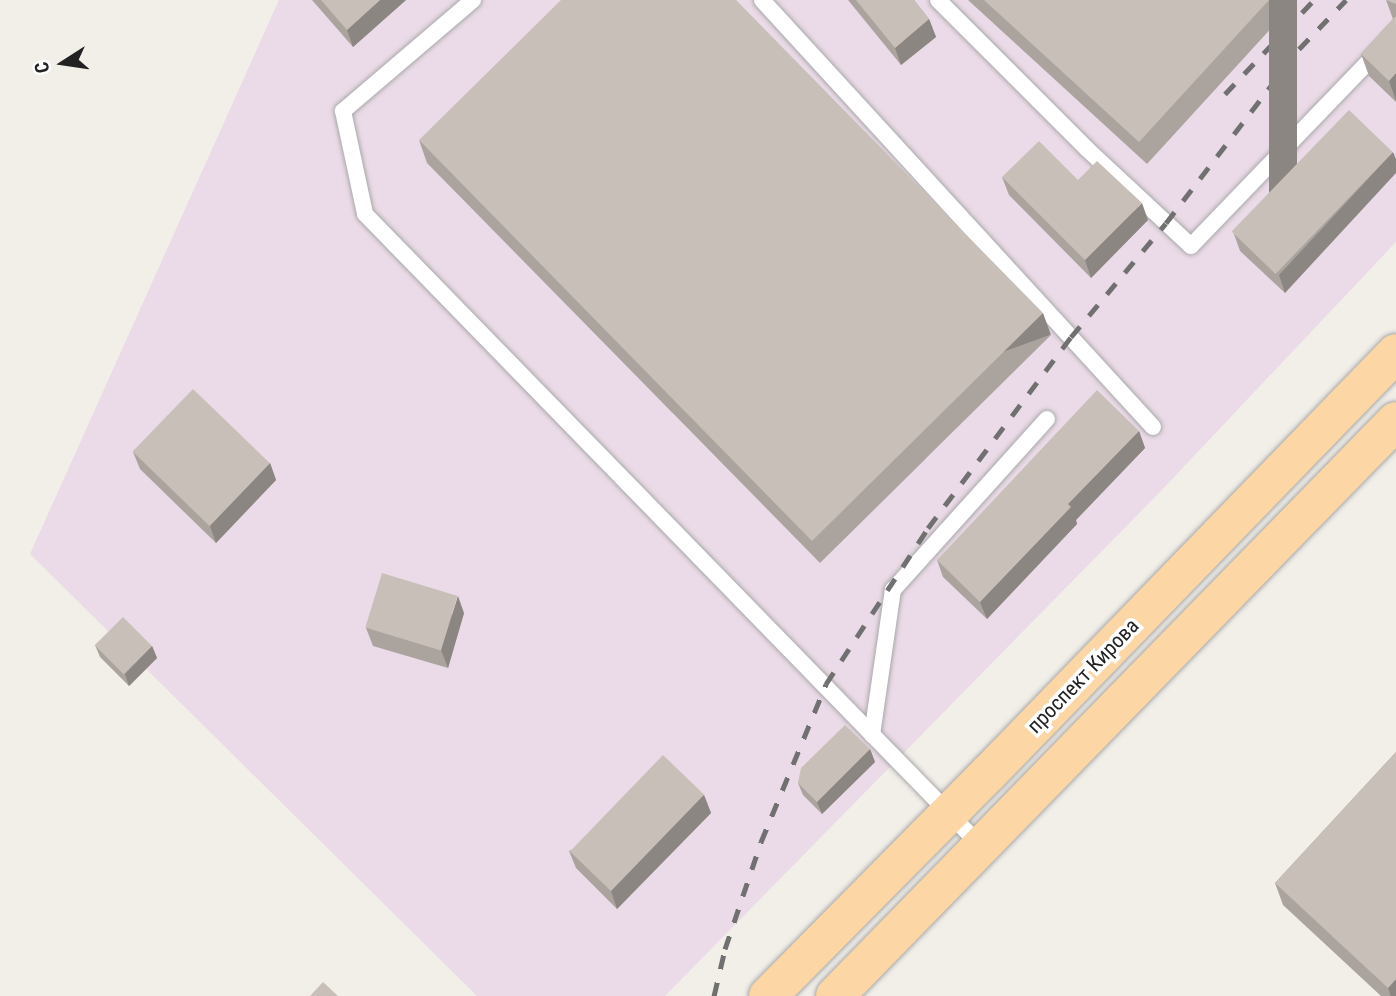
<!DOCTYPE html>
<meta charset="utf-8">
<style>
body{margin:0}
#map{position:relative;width:1396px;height:996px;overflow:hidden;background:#f2efe9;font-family:"Roboto Condensed",sans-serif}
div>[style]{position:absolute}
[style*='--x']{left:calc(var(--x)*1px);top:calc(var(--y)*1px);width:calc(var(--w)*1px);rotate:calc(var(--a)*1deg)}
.industrial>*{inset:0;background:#ebdbe8}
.roads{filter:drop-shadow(0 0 2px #a9a9a9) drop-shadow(0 0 2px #a9a9a9)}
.lane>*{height:16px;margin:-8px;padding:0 8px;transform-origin:8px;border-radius:8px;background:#fff}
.primary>*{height:38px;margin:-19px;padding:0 19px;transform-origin:19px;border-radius:19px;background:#fcd6a4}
.rail>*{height:5px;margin-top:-2.5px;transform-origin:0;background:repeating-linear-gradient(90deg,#707070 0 14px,transparent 0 28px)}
.wall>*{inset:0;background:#aba49e}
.shaded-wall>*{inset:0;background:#8b8681;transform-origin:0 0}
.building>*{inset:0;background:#c7bfb8;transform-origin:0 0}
span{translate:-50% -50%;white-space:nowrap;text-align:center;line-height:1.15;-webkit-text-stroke:7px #fff;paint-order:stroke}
.street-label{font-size:21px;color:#222}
.north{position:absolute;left:28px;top:28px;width:70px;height:70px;-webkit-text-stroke:5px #fff;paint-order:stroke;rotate:258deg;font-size:19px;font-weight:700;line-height:28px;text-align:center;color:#222}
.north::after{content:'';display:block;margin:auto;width:24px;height:32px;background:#222;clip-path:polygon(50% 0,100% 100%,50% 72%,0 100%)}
</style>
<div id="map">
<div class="industrial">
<div style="clip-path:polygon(279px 0,1396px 0,1396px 242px,1160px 492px,665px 996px,477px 996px,30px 554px)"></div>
</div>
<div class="roads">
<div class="lane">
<div style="--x:473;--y:0;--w:171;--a:139.5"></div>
<div style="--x:343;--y:111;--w:105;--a:77.9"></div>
<div style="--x:365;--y:214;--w:881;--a:45.74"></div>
<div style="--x:762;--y:0;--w:579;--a:47.52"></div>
<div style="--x:938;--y:0;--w:211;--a:45"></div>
<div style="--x:1087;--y:149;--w:142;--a:43"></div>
<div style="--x:1191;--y:246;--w:296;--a:-46.1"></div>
<div style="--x:872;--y:735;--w:147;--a:-81.8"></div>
<div style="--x:893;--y:590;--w:230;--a:-48"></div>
</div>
<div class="primary">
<div style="--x:768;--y:996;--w:313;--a:-45.3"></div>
<div style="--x:988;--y:774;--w:586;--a:-45.9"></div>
<div style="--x:835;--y:996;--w:803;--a:-45.71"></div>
</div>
</div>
<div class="rail">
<div style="--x:1225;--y:94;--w:129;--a:-46.6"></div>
<div style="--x:714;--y:996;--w:48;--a:-76.8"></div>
<div style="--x:725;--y:949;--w:113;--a:-71.4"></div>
<div style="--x:761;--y:842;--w:171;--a:-67.6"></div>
<div style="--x:826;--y:684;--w:186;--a:-56.8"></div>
<div style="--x:928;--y:528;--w:239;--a:-53.2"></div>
<div style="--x:1071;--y:337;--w:148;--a:-50.2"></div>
<div style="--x:1166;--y:223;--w:219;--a:-52.6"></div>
<div style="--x:1299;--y:49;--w:68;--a:-46.2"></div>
</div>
<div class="wall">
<div style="clip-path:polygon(312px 0,406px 0,353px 47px)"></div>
<div style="clip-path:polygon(848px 0,914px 0,929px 19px,936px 37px,901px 65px)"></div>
<div style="clip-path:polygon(968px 0,1297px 0,1147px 164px)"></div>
<div style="clip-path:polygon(1386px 0,1396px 0,1396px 102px,1369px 76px,1361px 54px,1393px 19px)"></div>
<div style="clip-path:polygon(419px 140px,1051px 335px,820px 563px,427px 163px)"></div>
<div style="clip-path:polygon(1393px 152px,1285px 293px,1240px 251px,1234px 234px)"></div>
<div style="clip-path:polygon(1002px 177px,1078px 180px,1148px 220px,1091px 278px,1009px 195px)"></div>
<div style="clip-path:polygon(1139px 431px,1145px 448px,1076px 520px,1077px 524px,987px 619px,943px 577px,937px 560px)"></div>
<div style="clip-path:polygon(133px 452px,270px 463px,276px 480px,216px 543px,140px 469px)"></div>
<div style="clip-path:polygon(464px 613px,448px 668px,373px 646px,366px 628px)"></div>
<div style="clip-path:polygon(95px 645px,152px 646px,157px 658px,129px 686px,100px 657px)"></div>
<div style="clip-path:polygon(870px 749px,875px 762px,822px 814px,803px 795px,798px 783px)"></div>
<div style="clip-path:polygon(1396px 752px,1396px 996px,1381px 996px,1283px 905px,1275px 883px)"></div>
<div style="clip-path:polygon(704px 795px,711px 813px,617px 909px,576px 868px,569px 851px)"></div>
</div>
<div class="shaded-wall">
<div style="clip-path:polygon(380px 0,406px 0,353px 47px,347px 30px)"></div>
<div style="left:1269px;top:0;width:28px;height:193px"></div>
<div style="clip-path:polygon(929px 19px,936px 37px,901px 65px,895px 48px)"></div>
<div style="clip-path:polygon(1396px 73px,1396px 101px,1389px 81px)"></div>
<div style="clip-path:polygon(1393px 152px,1396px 159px,1396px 173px,1285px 293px,1279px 275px)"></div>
<div style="clip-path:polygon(1142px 203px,1148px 220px,1091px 278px,1085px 260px)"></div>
<div style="left:1043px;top:313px;width:23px;height:325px;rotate:70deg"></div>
<div style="clip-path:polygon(1139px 431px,1145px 448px,1076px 520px,1077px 524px,987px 619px,980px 602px,1068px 504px)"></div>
<div style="clip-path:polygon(270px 463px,276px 480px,216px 543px,210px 526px)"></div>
<div style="clip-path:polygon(458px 596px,464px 613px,448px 668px,441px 650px)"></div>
<div style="clip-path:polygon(152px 646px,157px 658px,129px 686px,125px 674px)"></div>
<div style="clip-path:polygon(870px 749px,875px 762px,822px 814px,817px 802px)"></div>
<div style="clip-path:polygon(704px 795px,711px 813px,617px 909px,611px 891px)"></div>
<div style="clip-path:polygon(1396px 979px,1396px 996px,1391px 996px,1388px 988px)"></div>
</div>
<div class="building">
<div style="clip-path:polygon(321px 0,380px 0,347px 30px)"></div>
<div style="clip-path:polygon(561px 0,736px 0,1043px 313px,812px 541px,419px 140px)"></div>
<div style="clip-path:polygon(856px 0,914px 0,929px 19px,895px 48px)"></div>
<div style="clip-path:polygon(984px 0,1269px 0,1139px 142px)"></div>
<div style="clip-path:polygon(1386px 0,1396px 0,1396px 6px,1396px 4px)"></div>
<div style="clip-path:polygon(1396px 16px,1396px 73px,1389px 81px,1361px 54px)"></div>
<div style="left:1349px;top:110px;width:61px;height:169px;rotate:44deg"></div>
<div style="clip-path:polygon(1039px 141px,1078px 180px,1097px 161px,1142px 203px,1085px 260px,1002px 177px)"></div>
<div style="left:193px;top:389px;width:107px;height:87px;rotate:44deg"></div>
<div style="clip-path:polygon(1097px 390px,1139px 431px,1068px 504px,1071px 507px,980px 602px,937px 560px)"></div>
<div style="left:382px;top:573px;width:79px;height:57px;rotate:17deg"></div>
<div style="left:123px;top:617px;width:41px;height:40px;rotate:45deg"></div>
<div style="clip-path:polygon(845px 725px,870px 749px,817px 802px,798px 783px,801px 768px)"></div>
<div style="clip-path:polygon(1396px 752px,1396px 979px,1388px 988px,1275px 883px)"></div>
<div style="left:663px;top:755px;width:57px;height:134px;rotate:44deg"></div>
<div style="clip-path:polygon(323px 982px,338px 996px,310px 996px)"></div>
</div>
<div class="street-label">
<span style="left:1083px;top:676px;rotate:-46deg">проспект Кирова</span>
</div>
<div class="north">С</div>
</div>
